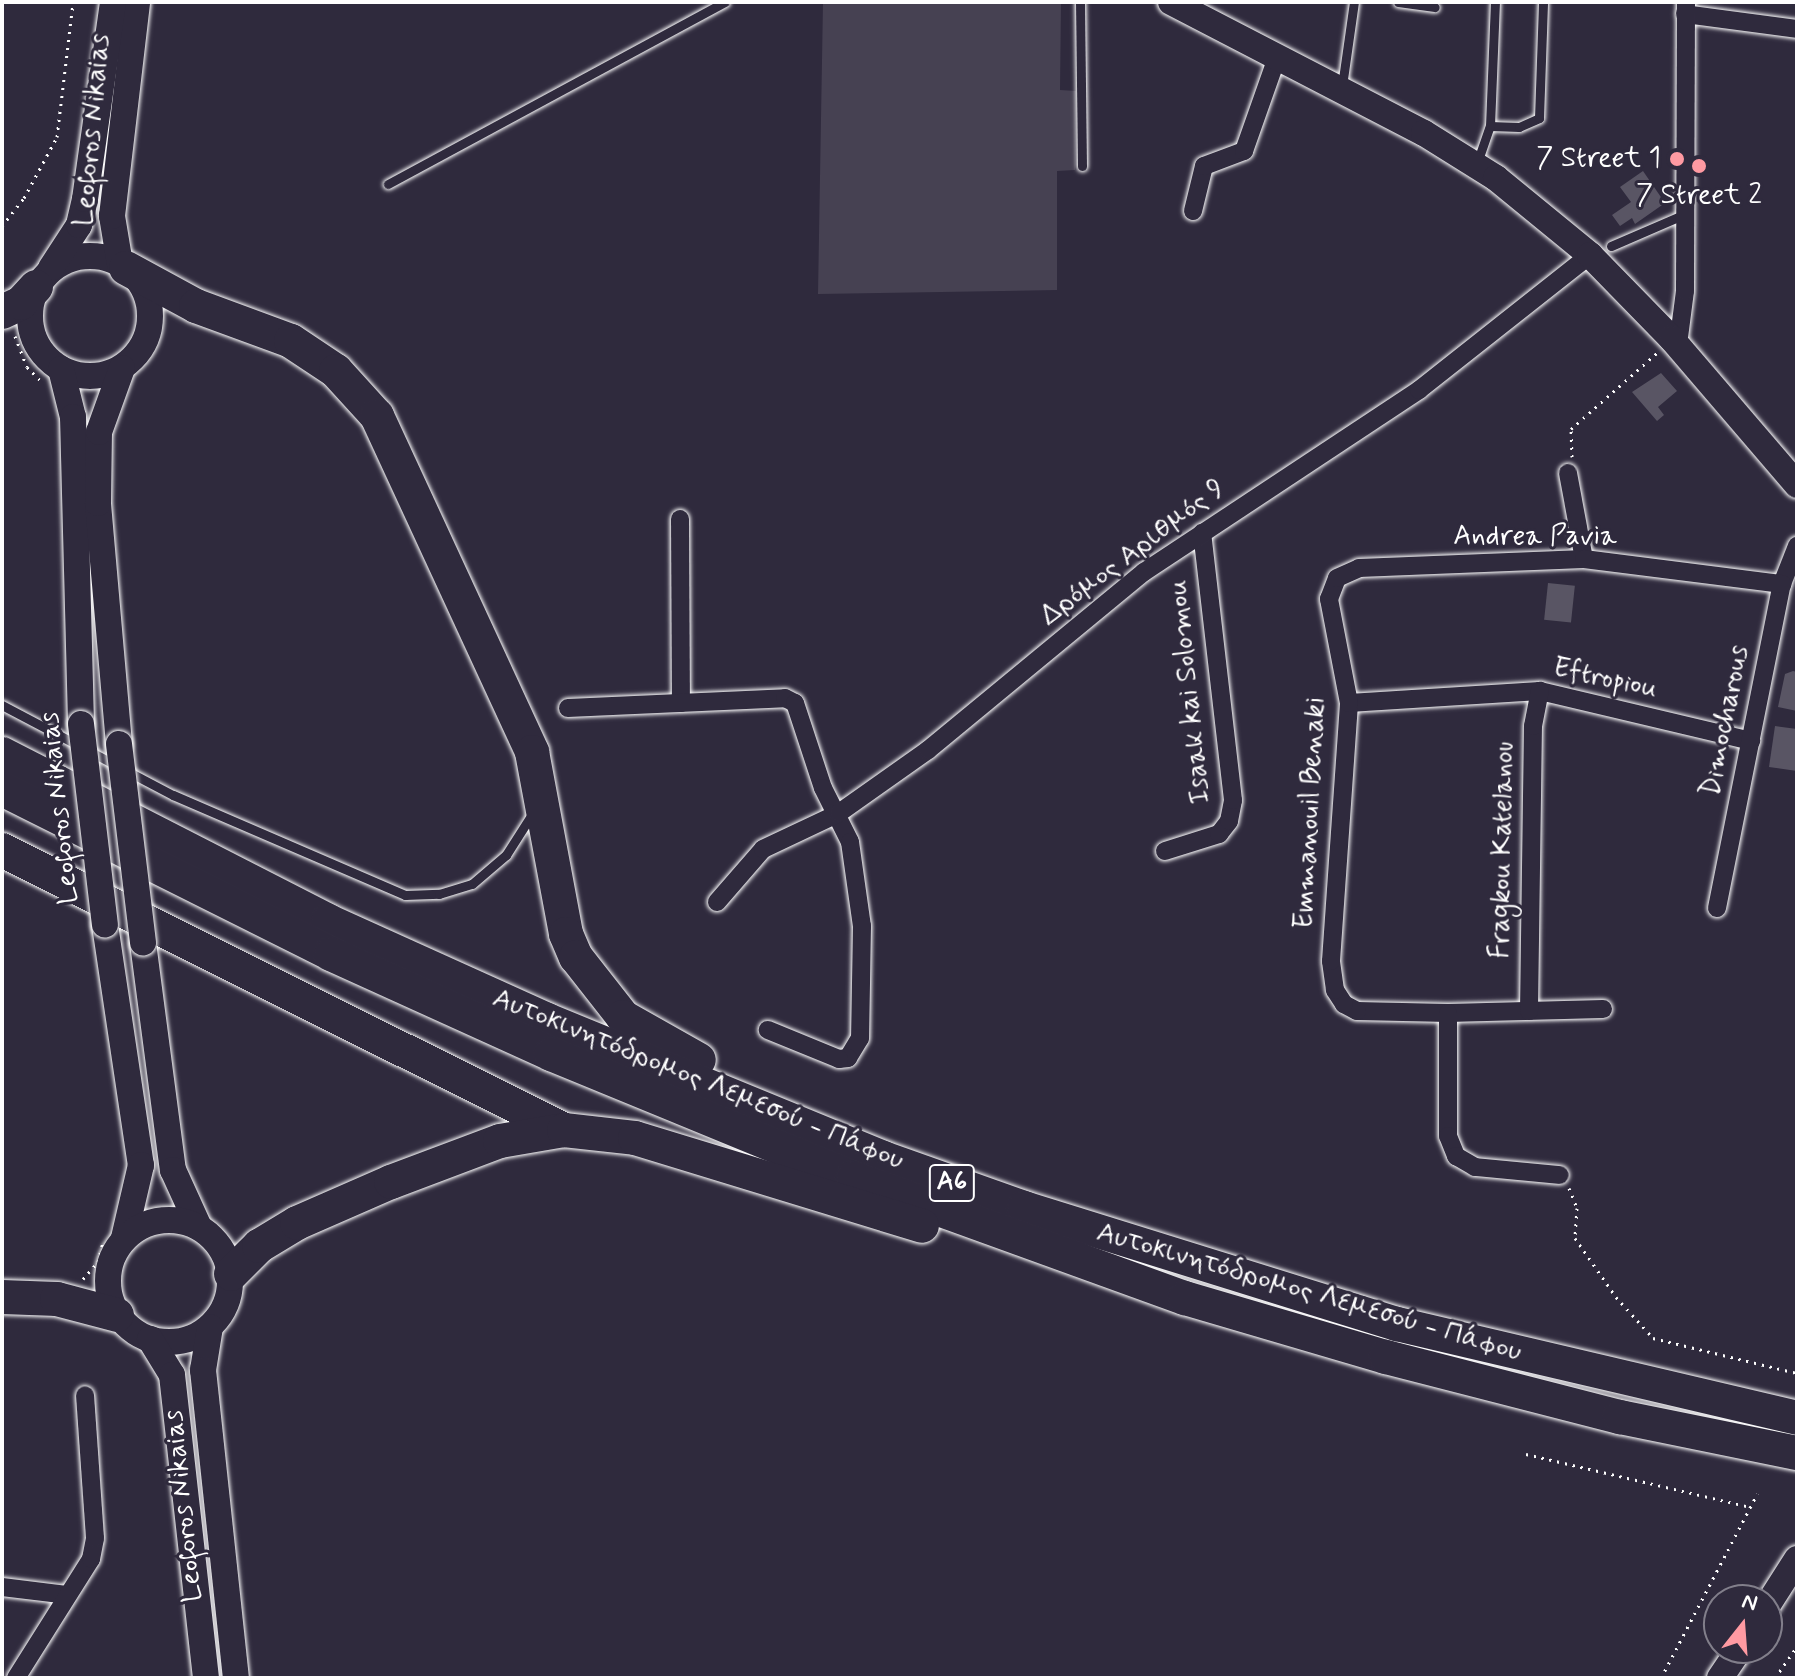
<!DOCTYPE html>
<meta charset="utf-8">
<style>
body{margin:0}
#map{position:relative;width:1799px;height:1680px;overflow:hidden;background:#2f2a3d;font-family:Mynerve,sans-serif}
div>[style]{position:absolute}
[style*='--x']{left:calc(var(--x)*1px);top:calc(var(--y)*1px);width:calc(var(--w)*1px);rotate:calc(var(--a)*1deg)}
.green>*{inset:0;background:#464152}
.building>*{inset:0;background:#595564;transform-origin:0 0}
.path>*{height:3px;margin-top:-1.5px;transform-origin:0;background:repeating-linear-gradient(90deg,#fff 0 2px,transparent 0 8px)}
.roads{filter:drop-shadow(0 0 2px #fff) drop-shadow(0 0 2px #fff)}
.lane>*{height:9px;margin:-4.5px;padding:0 4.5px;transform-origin:4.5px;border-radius:4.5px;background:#2f2a3d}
.street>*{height:18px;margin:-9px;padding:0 9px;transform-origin:9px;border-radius:9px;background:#2f2a3d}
.secondary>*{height:26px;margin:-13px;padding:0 13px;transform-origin:13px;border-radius:13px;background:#2f2a3d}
.secondary>.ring{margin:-13px;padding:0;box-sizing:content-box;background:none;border:26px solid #2f2a3d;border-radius:50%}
.highway>*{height:34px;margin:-17px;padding:0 17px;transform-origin:17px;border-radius:17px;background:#2f2a3d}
.bridges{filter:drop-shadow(0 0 2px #fff) drop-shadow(0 0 2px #fff)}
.secondary-bridge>*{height:26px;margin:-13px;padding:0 13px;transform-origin:13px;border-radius:13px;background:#2f2a3d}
.dots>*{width:22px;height:22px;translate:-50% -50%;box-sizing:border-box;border:4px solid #2f2a3d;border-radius:50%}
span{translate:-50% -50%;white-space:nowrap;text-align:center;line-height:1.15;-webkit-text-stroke:6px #2f2a3d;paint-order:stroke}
.shield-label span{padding:2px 6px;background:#2f2a3d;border:2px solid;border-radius:6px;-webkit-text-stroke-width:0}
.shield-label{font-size:26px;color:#fff;font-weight:700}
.street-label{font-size:28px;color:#fff}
.poi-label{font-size:28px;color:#fff}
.right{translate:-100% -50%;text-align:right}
.frame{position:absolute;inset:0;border:4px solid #fff;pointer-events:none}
.north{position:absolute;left:1703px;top:1584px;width:80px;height:80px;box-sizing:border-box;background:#2f2a3d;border:2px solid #827f8b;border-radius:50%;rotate:17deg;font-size:22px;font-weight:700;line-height:32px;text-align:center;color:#fff}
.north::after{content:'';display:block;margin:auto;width:28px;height:36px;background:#ff9aa2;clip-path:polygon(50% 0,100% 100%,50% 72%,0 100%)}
</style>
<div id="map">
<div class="green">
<div style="clip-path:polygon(823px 2px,1061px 2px,1060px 90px,1076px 91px,1075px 170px,1057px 171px,1057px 290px,818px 294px)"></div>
</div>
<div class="building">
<div style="clip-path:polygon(1643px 171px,1665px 203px,1635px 224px,1632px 218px,1620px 226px,1612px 215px,1631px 202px,1620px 187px)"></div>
<div style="clip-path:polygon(1661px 373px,1677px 391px,1658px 407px,1664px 415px,1657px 421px,1632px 392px)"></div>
<div style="left:1548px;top:583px;width:27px;height:37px;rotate:6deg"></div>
<div style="clip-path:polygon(1793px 671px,1797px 672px,1797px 711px,1778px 707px,1785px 674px)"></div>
<div style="clip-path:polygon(1775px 726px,1797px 729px,1797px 771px,1769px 767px)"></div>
</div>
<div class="path">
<div style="--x:2;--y:226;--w:36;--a:-52"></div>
<div style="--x:24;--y:198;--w:69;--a:-61.6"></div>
<div style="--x:57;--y:137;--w:136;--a:-83.2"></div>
<div style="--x:15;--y:336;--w:33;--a:69"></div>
<div style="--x:27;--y:367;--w:18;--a:45"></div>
<div style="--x:1572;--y:457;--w:28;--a:-92"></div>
<div style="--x:1571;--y:429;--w:116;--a:-41.5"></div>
<div style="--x:1569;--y:1188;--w:22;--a:68"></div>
<div style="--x:1577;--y:1208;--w:30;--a:94"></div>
<div style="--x:1575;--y:1238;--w:72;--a:55.2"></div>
<div style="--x:1616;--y:1297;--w:55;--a:47.9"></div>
<div style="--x:1653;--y:1338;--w:148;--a:13.7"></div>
<div style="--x:83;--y:1279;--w:23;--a:-49"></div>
<div style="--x:98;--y:1262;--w:21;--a:-76"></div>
<div style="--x:1526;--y:1454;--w:230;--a:13.3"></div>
<div style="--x:1661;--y:1678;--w:208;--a:-62.4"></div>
<div style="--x:1775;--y:1678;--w:38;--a:-55"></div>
</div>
<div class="roads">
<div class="lane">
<div style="--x:1080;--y:2;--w:164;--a:89.3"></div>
<div style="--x:1398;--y:2;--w:37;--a:8"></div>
<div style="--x:1342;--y:86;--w:85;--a:-81.9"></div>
<div style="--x:1490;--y:126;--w:29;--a:2"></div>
<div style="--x:1519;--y:127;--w:22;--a:-24"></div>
<div style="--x:1539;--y:118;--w:116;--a:-88"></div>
<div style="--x:1477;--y:163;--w:39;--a:-71"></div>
<div style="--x:1490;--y:126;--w:124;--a:-87.7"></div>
<div style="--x:388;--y:184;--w:383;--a:-28.4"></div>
<div style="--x:1611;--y:246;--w:81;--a:-23.4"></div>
<div style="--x:2;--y:705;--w:193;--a:27.8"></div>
<div style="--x:173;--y:795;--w:253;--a:23.3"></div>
<div style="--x:405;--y:895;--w:34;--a:-2"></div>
<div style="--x:439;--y:894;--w:34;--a:-17"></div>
<div style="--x:472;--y:884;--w:45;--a:-40.5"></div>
<div style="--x:506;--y:855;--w:52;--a:-57.5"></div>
</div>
<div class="street">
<div style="--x:1685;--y:14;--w:113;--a:7.6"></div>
<div style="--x:1193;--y:211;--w:46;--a:-76.3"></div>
<div style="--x:1204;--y:166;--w:43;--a:-20.6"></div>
<div style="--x:1244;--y:151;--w:96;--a:-70.6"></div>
<div style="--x:1678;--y:345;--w:54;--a:-82.6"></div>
<div style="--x:1685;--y:291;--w:289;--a:-89.8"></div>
<div style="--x:1568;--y:473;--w:87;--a:79.5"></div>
<div style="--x:680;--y:519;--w:184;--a:89.7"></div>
<div style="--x:1349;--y:703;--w:191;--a:-3.6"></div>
<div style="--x:1540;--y:691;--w:217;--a:13.3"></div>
<div style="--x:568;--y:708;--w:217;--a:-2.6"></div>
<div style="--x:785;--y:698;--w:11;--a:27"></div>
<div style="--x:795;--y:703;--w:89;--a:71.8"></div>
<div style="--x:823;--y:788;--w:60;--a:63.4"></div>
<div style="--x:850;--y:842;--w:85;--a:81.9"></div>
<div style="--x:862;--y:926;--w:112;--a:91"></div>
<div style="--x:860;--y:1038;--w:23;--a:121"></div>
<div style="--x:848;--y:1058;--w:9;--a:174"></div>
<div style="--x:839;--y:1059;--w:77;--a:-157.8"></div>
<div style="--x:1165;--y:851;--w:57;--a:-17.5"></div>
<div style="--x:1219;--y:834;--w:16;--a:-52"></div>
<div style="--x:1229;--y:821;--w:21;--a:-79"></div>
<div style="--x:1233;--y:800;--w:269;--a:-96.6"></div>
<div style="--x:717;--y:902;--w:70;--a:-49"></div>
<div style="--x:763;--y:849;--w:84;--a:-25.3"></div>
<div style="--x:839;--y:813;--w:109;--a:-35.3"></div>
<div style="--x:928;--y:750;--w:280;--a:-39.5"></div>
<div style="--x:1144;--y:572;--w:330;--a:-33.5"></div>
<div style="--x:1419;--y:390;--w:218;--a:-38.3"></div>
<div style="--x:1717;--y:908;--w:330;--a:-78.7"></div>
<div style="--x:1782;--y:584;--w:41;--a:-68.5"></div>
<div style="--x:1603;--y:1009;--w:155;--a:178.5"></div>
<div style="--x:1448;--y:1013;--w:91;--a:-178.7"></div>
<div style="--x:1357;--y:1011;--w:15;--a:-152"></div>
<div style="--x:1344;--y:1004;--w:17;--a:-123"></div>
<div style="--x:1335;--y:990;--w:29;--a:-98"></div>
<div style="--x:1331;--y:961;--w:259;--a:-86"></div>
<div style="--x:1349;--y:703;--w:106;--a:-100.9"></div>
<div style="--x:1329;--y:599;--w:22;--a:-69"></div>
<div style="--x:1337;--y:578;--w:24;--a:-24"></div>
<div style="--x:1359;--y:568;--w:225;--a:-2.3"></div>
<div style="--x:1584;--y:559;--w:200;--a:7.2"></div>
<div style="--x:1529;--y:1011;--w:285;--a:-89.2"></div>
<div style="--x:1533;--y:726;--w:36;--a:-79"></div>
<div style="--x:1448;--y:1013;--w:123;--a:90"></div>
<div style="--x:1448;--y:1136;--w:22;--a:68"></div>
<div style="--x:1456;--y:1156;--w:22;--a:30"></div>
<div style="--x:1475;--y:1167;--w:85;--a:5.4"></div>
<div style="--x:2;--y:1587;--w:65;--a:7"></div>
<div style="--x:16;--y:1678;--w:141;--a:-57.8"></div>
<div style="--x:91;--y:1559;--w:21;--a:-79"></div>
<div style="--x:95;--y:1538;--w:143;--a:-94"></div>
</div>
<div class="secondary">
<div style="--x:1171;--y:2;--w:285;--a:27.4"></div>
<div style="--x:1424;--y:133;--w:85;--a:32"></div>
<div style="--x:1496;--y:178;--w:122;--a:39.3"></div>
<div style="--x:1590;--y:255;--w:117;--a:45.7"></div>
<div style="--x:1672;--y:339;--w:192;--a:49.4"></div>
<div class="ring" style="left:30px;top:256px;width:94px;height:94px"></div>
<div style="--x:120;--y:264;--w:49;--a:-99.5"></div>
<div style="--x:112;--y:216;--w:215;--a:-83.3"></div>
<div style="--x:51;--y:268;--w:51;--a:-56.9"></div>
<div style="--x:79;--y:225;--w:27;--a:-77"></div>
<div style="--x:85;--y:199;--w:199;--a:-81.9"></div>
<div style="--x:61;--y:369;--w:49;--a:76"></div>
<div style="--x:73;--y:417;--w:307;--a:88.5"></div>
<div style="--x:119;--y:744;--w:242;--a:-95"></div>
<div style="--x:98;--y:503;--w:71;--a:-89.2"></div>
<div style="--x:99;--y:432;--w:68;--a:-70.2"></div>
<div style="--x:105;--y:925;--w:243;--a:81.5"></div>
<div style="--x:141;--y:1165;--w:75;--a:103.1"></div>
<div style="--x:143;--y:943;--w:229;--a:82.5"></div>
<div style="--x:173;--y:1170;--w:63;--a:65.5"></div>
<div class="ring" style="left:108px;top:1220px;width:96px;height:96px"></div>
<div style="--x:210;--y:1327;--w:44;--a:99.2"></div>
<div style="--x:203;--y:1370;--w:310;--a:83.9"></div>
<div style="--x:150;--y:1339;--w:42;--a:58.6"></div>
<div style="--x:172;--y:1375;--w:305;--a:83.6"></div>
<div style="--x:1767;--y:1606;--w:56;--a:-57.4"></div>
<div style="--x:1720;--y:1678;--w:36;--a:-56"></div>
</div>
<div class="highway">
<div style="--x:126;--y:268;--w:80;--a:28.5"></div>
<div style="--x:196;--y:306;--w:101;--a:20.2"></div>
<div style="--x:291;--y:341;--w:54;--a:33.7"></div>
<div style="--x:336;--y:371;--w:61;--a:47.7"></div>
<div style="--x:377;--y:416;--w:370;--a:65.2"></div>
<div style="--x:532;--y:752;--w:185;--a:79.4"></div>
<div style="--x:566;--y:934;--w:25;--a:67"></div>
<div style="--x:576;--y:957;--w:76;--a:51.9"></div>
<div style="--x:623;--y:1017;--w:87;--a:29.5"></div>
<div style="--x:2;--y:312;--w:21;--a:-25"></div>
<div style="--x:21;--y:303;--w:22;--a:-47"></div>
<div style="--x:2;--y:754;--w:366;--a:27.1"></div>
<div style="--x:328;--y:921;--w:240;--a:24.3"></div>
<div style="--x:547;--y:1020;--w:363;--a:22.3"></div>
<div style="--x:883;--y:1158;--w:150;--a:19.5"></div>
<div style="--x:1024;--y:1208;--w:391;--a:17.3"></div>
<div style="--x:1397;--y:1324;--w:411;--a:13.2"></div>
<div style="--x:2;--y:789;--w:368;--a:26.6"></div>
<div style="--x:331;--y:954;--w:242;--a:24.4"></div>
<div style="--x:551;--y:1054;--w:326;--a:22.3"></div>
<div style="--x:853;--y:1178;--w:353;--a:19.9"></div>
<div style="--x:1185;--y:1298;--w:209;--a:16.4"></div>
<div style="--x:1386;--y:1357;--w:242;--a:14.4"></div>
<div style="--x:1620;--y:1417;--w:181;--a:11.5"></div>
<div style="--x:2;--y:850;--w:628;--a:26.48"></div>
<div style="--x:231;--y:1274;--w:40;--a:-45"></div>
<div style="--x:259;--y:1246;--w:44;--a:-31.2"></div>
<div style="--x:297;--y:1223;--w:103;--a:-23.6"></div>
<div style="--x:391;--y:1182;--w:116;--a:-20.6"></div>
<div style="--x:500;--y:1141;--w:65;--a:-9.8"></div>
<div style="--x:564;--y:1130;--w:71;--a:6.4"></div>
<div style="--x:635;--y:1138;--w:300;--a:17"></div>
<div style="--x:2;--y:1297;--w:55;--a:2.1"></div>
<div style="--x:57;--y:1299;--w:62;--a:14.9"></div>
</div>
</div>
<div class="bridges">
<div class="secondary-bridge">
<div style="--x:81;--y:724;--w:202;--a:83.2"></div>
<div style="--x:119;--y:744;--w:200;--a:83.1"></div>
</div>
</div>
<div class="dots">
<div style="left:1677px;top:159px;background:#ff9aa2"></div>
<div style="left:1699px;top:166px;background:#ff9aa2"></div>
</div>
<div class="shield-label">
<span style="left:952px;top:1183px">A6</span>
</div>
<div class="street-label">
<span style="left:93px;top:130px;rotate:-85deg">Leoforos Nikaias</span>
<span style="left:1535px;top:537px">Andrea Pavia</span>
<span style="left:1133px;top:553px;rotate:-37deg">Δρόμος Αριθμός 9</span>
<span style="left:1605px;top:679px;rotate:12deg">Eftropiou</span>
<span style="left:1190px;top:692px;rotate:-96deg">Isaak kai Solomou</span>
<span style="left:1726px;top:721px;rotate:-79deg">Dimocharous</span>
<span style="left:60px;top:808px;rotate:-96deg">Leoforos Nikaias</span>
<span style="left:1311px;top:813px;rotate:-87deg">Emmanouil Benaki</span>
<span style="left:1503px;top:850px;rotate:-89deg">Fragkou Katelanou</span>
<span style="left:698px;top:1080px;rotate:22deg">Αυτοκινητόδρομος Λεμεσού - Πάφου</span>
<span style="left:1309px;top:1293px;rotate:16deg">Αυτοκινητόδρομος Λεμεσού - Πάφου</span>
<span style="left:184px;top:1506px;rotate:-96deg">Leoforos Nikaias</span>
</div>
<div class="poi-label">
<span class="right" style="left:1661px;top:159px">7 Street 1</span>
<span style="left:1699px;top:196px">7 Street 2</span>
</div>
<div class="frame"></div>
<div class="north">N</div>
</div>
